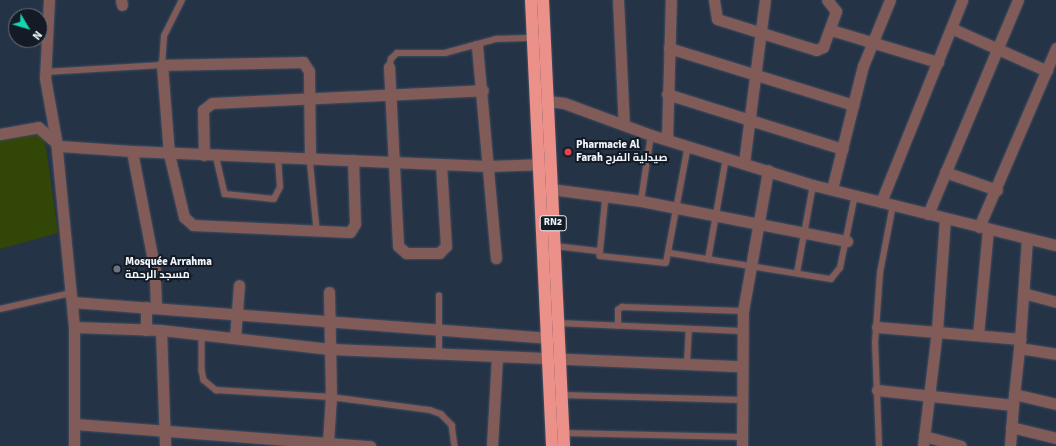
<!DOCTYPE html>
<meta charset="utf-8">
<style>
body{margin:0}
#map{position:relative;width:1056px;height:446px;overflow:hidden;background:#253347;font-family:Signika,Cairo,sans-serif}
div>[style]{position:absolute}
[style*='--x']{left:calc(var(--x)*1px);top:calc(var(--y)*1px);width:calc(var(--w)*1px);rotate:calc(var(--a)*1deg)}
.green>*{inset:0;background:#324608}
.roads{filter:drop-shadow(0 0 1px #414e60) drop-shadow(0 0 1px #414e60)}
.lane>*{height:5.5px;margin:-2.75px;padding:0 2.75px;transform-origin:2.75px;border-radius:2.75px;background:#815b58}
.street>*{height:11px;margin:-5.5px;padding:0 5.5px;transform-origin:5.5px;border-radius:5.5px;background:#815b58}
.highway>*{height:12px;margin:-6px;padding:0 6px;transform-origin:6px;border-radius:6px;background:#ec908a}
.dots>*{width:11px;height:11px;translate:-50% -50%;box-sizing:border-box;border:2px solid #141b24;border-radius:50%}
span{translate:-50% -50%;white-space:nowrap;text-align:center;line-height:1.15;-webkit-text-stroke:4px #141b24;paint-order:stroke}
.shield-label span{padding:1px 3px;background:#141b24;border:1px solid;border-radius:3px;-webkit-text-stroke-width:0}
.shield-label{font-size:10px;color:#f0f5fd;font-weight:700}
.poi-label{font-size:11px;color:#f0f5fd;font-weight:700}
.left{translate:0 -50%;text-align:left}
.north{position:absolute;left:8px;top:8px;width:40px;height:40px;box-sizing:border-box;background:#141b24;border:1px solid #6c727b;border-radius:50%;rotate:128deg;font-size:11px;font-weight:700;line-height:16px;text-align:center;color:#f0f5fd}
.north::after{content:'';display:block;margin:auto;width:14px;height:18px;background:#15d5b3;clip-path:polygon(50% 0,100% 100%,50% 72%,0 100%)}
</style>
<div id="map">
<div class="green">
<div style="clip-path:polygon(44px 134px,58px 233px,0 249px,0 140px)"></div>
</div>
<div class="roads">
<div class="lane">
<div style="--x:389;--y:67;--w:8;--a:-76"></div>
<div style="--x:391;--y:59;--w:8;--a:-45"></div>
<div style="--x:397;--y:53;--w:48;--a:0"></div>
<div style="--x:445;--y:53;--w:53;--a:-15.4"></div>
<div style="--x:496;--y:39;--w:37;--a:-2"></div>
<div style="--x:45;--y:72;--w:117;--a:-3.4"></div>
<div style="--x:162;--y:65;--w:29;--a:-86"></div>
<div style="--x:164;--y:36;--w:40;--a:-63.4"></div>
<div style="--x:216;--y:155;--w:40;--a:77"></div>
<div style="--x:225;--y:194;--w:49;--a:5.8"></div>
<div style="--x:274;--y:199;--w:13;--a:-63"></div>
<div style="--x:280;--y:187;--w:30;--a:-94"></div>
<div style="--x:310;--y:158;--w:72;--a:84.4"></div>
<div style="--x:606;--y:196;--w:60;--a:95.7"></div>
<div style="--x:600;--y:256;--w:66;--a:6.1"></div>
<div style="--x:666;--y:263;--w:119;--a:-79.4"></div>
<div style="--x:641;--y:201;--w:67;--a:-81.4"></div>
<div style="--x:555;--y:246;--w:43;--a:6.6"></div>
<div style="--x:670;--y:253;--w:163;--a:9.2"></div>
<div style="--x:831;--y:279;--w:14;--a:-51"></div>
<div style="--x:840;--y:268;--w:75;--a:-78.4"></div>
<div style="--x:708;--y:260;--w:104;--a:-80"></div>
<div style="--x:797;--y:273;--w:89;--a:-79.7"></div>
<div style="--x:0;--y:309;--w:73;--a:-12.7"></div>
<div style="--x:558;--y:323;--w:183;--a:2.5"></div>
<div style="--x:618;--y:326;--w:16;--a:-90"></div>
<div style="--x:618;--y:310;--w:5;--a:-37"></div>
<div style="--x:622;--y:307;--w:121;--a:1.9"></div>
<div style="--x:202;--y:335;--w:35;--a:90"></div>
<div style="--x:202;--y:370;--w:10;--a:79"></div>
<div style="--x:204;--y:380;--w:16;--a:40"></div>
<div style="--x:216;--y:390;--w:115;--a:3.5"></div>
<div style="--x:331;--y:397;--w:100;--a:7.5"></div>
<div style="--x:430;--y:410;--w:12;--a:20"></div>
<div style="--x:441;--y:414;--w:16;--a:45"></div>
<div style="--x:452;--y:425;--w:21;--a:82"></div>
<div style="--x:439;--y:353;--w:57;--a:-90"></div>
<div style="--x:687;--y:364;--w:33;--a:-87"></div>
<div style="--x:562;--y:395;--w:180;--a:1.6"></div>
<div style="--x:564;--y:433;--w:178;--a:1.3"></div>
<div style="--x:879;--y:446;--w:103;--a:-92.2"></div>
<div style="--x:875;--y:343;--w:70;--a:-85.9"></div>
<div style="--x:880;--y:273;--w:69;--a:-79.2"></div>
</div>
<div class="street">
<div style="--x:49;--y:0;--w:78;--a:92.9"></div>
<div style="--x:45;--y:78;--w:63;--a:79.9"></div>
<div style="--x:56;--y:140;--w:188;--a:84.5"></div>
<div style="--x:121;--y:0;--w:5;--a:79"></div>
<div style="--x:618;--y:0;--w:125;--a:87.3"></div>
<div style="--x:714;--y:0;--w:19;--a:81"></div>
<div style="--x:717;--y:19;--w:104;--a:17.4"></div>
<div style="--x:816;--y:50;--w:8;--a:-23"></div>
<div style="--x:823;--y:47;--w:38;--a:-70"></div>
<div style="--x:836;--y:11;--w:14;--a:-129"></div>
<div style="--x:951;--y:28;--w:105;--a:24.1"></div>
<div style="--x:831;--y:30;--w:112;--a:16.7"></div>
<div style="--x:477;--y:46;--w:213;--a:84.9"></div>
<div style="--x:669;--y:48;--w:193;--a:17.2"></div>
<div style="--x:389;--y:67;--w:179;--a:87.1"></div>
<div style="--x:398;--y:246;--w:11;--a:41"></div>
<div style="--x:406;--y:253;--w:33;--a:0"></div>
<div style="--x:439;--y:253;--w:10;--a:-45"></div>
<div style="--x:446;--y:246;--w:81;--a:-93.5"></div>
<div style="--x:667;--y:94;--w:184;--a:17.4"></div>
<div style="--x:540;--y:100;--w:24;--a:7"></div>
<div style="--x:564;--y:103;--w:93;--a:20.2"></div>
<div style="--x:651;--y:135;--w:170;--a:17.2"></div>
<div style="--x:813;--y:185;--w:250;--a:13.9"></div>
<div style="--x:0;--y:134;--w:39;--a:-10"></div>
<div style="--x:38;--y:127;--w:29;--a:41"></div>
<div style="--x:60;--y:146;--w:72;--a:4"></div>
<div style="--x:667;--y:139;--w:139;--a:-88.4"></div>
<div style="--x:204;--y:155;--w:45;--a:-91.3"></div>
<div style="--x:203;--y:110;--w:11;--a:-38"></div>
<div style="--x:212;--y:103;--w:271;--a:-2.7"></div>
<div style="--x:310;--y:158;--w:87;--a:-90.7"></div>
<div style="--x:309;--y:71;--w:11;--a:-124"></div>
<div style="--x:303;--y:62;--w:141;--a:178.8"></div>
<div style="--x:162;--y:65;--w:89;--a:85.5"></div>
<div style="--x:169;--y:154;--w:65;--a:76.6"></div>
<div style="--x:184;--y:217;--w:12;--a:42"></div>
<div style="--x:193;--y:225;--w:157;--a:2.6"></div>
<div style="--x:350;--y:232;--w:9;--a:-58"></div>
<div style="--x:355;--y:224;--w:64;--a:-91.8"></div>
<div style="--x:744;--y:163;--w:164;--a:-82.7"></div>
<div style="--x:945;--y:172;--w:55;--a:19.1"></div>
<div style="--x:551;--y:189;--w:91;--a:7.6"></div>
<div style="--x:641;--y:201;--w:210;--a:11"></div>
<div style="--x:832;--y:189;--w:127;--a:-75.9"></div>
<div style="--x:863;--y:66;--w:71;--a:-67.8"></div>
<div style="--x:881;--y:202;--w:218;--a:-68.1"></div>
<div style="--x:928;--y:214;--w:232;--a:-67.2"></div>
<div style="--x:979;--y:227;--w:195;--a:-66.7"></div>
<div style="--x:1023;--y:293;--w:34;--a:15"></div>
<div style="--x:72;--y:302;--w:476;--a:4.3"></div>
<div style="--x:156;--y:307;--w:36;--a:-92"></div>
<div style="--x:155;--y:271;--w:122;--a:-100.9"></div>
<div style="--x:132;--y:151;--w:356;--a:2.4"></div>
<div style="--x:488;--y:166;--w:59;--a:-1.9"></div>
<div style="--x:877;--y:327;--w:144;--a:4.8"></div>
<div style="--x:1020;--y:339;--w:101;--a:-86"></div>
<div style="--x:146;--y:330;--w:23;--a:-90"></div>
<div style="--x:161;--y:330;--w:116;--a:88"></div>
<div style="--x:978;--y:335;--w:105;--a:-84.6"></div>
<div style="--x:235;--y:338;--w:53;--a:-85.7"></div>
<div style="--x:1019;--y:348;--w:37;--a:9"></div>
<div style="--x:877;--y:390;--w:137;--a:6.3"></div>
<div style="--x:1013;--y:405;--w:41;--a:94.2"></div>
<div style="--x:1014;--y:394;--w:43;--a:13.4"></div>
<div style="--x:1013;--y:405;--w:66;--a:-83.9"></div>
<div style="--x:75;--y:424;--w:296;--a:4.3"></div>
<div style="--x:1011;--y:427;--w:46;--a:13.7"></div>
<div style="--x:924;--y:436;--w:38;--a:15"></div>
<div style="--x:328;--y:442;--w:45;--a:-86.2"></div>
<div style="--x:331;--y:397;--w:105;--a:-91.1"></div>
<div style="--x:74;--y:446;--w:119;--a:-90"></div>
<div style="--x:74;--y:327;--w:87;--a:2"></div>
<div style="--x:161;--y:330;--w:171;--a:6.4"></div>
<div style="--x:331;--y:349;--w:410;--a:2.4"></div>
<div style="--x:492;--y:446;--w:90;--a:-86.8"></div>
<div style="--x:742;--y:446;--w:135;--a:-89.6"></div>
<div style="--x:743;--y:311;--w:143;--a:-79.9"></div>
<div style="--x:923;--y:446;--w:117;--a:-83.1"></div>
<div style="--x:937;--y:330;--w:112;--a:-85.9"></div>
</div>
<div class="highway">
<div style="--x:531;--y:0;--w:446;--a:87.3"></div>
<div style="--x:543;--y:0;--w:446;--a:87.3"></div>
</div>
</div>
<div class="dots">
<div style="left:568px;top:152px;background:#e0444e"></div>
<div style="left:117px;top:269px;background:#6b7280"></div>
</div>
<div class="shield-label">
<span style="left:553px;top:223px">RN2</span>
</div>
<div class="poi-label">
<span class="left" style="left:576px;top:152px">Pharmacie Al<br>Farah صيدلية الفرح</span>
<span class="left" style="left:125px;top:269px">Mosquée Arrahma<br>مسجد الرحمة</span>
</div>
<div class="north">N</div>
</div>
